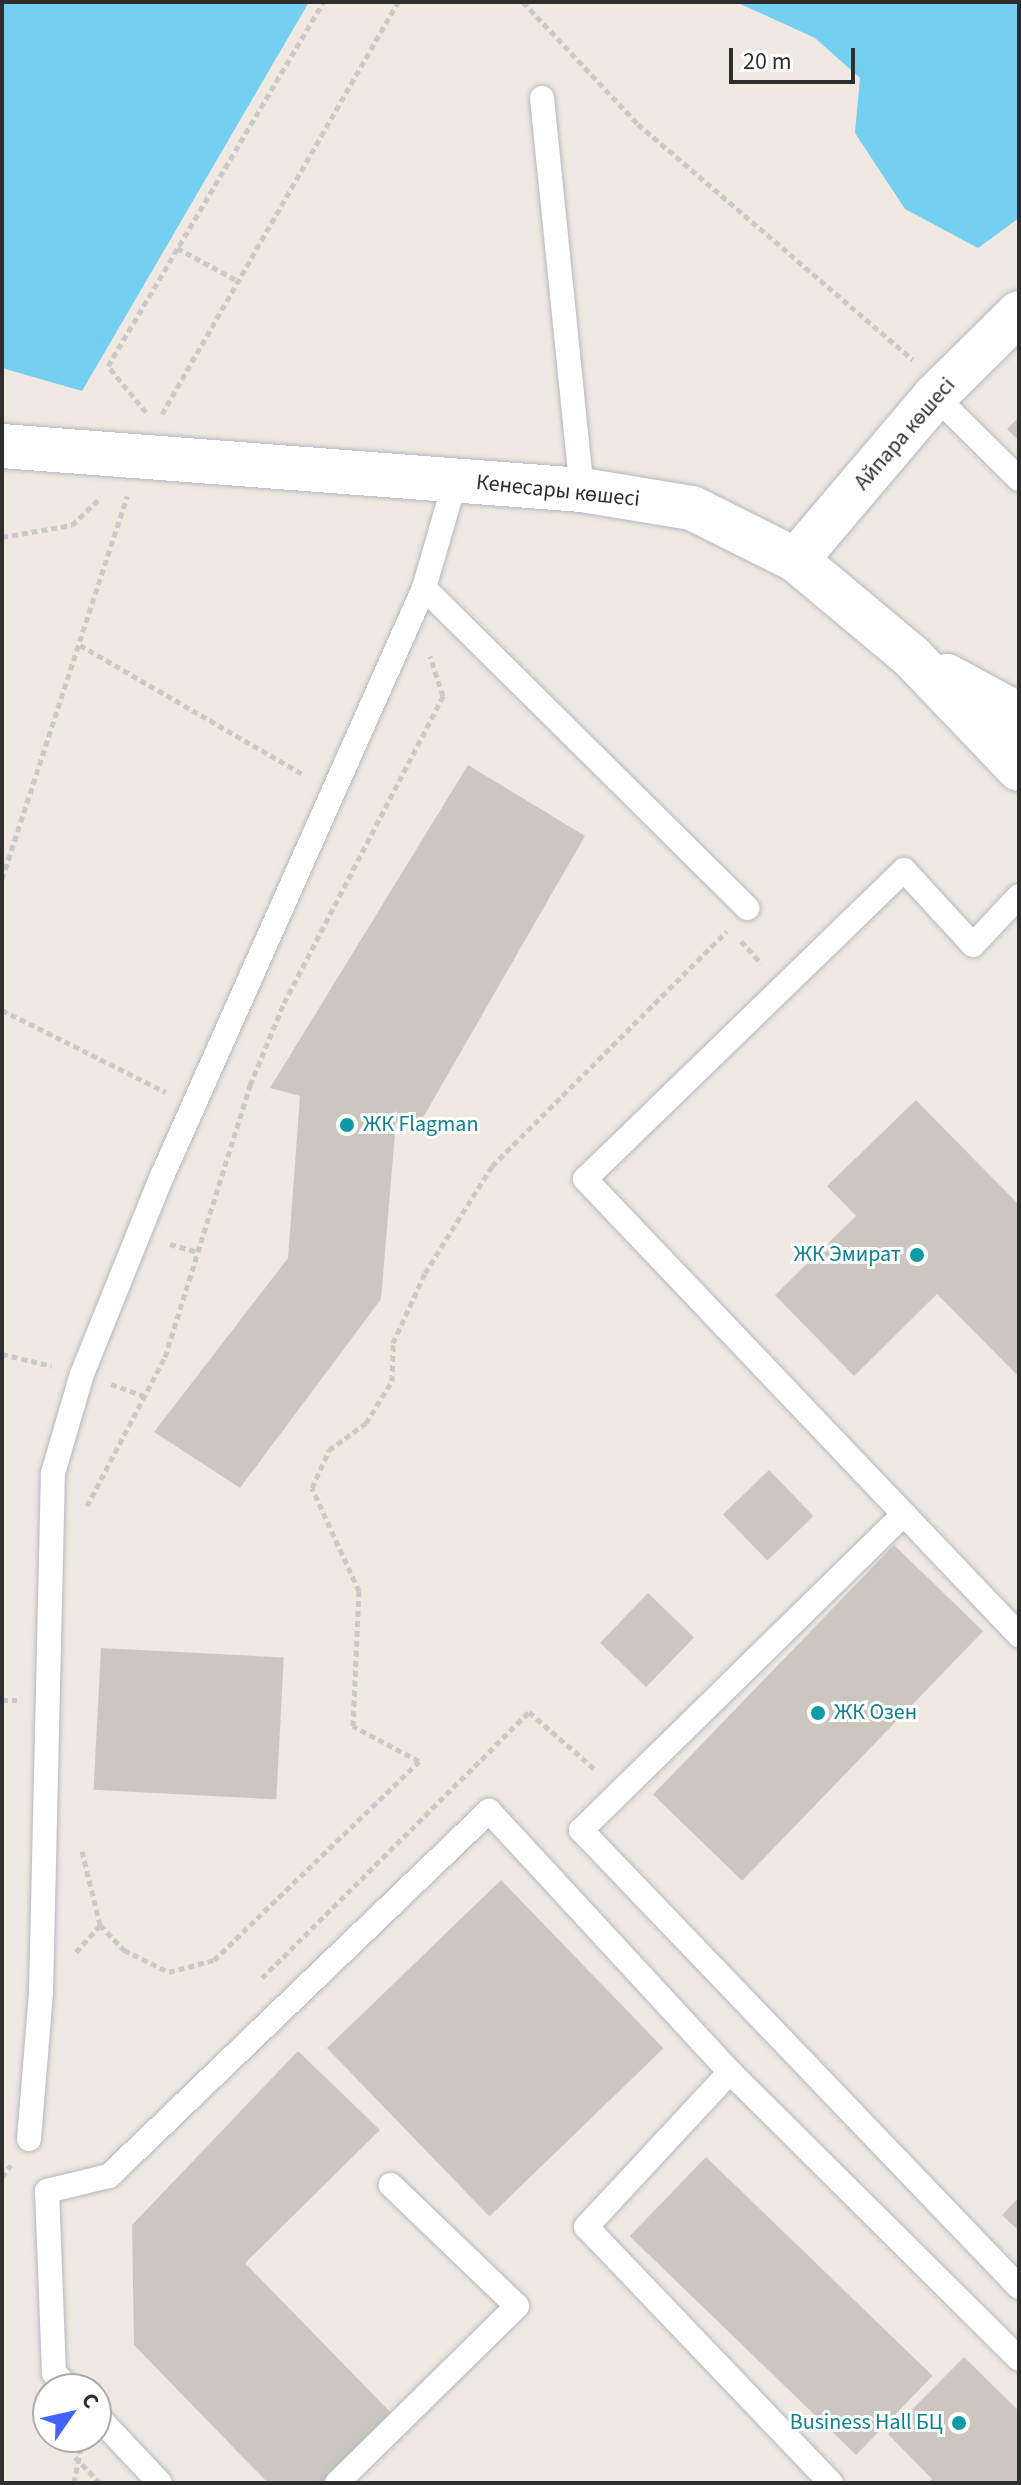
<!DOCTYPE html>
<meta charset="utf-8">
<style>
body{margin:0}
#map{position:relative;width:1021px;height:2485px;overflow:hidden;background:#efe9e1;font-family:"Source Sans 3",sans-serif}
div>[style]{position:absolute}
[style*='--x']{left:calc(var(--x)*1px);top:calc(var(--y)*1px);width:calc(var(--w)*1px);rotate:calc(var(--a)*1deg)}
.water>*{inset:0;background:#75cff0}
.building>*{inset:0;background:#cbc7bf;transform-origin:0 0}
.path>*{height:5px;margin-top:-2.5px;transform-origin:0;background:repeating-linear-gradient(90deg,#c9c9c9 0 6px,transparent 0 10px)}
.roads{filter:drop-shadow(0 0 2px #b4b7c1) drop-shadow(0 0 2px #b4b7c1)}
.service>*{height:24px;margin:-12px;padding:0 12px;transform-origin:12px;border-radius:12px;background:#fff}
.minor>*{height:44px;margin:-22px;padding:0 22px;transform-origin:22px;border-radius:22px;background:#fff}
.dots>*{width:22px;height:22px;translate:-50% -50%;box-sizing:border-box;border:4px solid #fff;border-radius:50%}
span{translate:-50% -50%;white-space:nowrap;text-align:center;line-height:1.15;-webkit-text-stroke:6px #fff;paint-order:stroke}
.street-label{font-size:22px;color:#2e2e2e}
.culture-label{font-size:22px;color:#0d838f}
.left{translate:0 -50%;text-align:left}
.right{translate:-100% -50%;text-align:right}
.frame{position:absolute;inset:0;border:4px solid #2e2e2e;pointer-events:none}
.north{position:absolute;left:32px;top:2373px;width:80px;height:80px;box-sizing:border-box;background:#fff;border:2px solid #ababab;border-radius:50%;rotate:56deg;font-size:22px;font-weight:700;line-height:32px;text-align:center;color:#2e2e2e}
.north::after{content:'';display:block;margin:auto;width:28px;height:36px;background:#4264fb;clip-path:polygon(50% 0,100% 100%,50% 72%,0 100%)}
.scale{position:absolute;left:729px;top:48px;width:126px;height:36px;box-sizing:border-box;border:4px solid #2e2e2e;border-top:0;padding-left:10px;font-size:24px;line-height:28px;white-space:nowrap;color:#2e2e2e;-webkit-text-stroke:6px #fff;paint-order:stroke}
</style>
<div id="map">
<div class="water">
<div style="clip-path:polygon(2px 2px,309px 2px,82px 391px,2px 368px)"></div>
<div style="clip-path:polygon(736px 2px,1019px 2px,1019px 218px,978px 248px,905px 209px,855px 133px,860px 78px,815px 38px)"></div>
</div>
<div class="building">
<div style="clip-path:polygon(1019px 417px,1019px 441px,1007px 429px)"></div>
<div style="clip-path:polygon(468px 765px,585px 836px,417px 1128px,396px 1122px,381px 1299px,240px 1488px,154px 1432px,288px 1258px,300px 1096px,270px 1088px)"></div>
<div style="clip-path:polygon(916px 1100px,1019px 1205px,1019px 1377px,937px 1294px,854px 1376px,775px 1295px,856px 1216px,827px 1186px)"></div>
<div style="left:769px;top:1470px;width:64px;height:64px;rotate:46deg"></div>
<div style="left:894px;top:1545px;width:124px;height:347px;rotate:44deg"></div>
<div style="left:648px;top:1593px;width:64px;height:69px;rotate:44deg"></div>
<div style="left:101px;top:1648px;width:183px;height:142px;rotate:3deg"></div>
<div style="left:501px;top:1880px;width:234px;height:242px;rotate:46deg"></div>
<div style="clip-path:polygon(298px 2051px,380px 2130px,245px 2263px,396px 2418px,321px 2483px,268px 2483px,134px 2345px,132px 2225px)"></div>
<div style="left:706px;top:2157px;width:315px;height:110px;rotate:44deg"></div>
<div style="clip-path:polygon(1019px 2197px,1019px 2231px,1002px 2215px)"></div>
<div style="clip-path:polygon(964px 2357px,1019px 2411px,1019px 2483px,928px 2483px,932px 2479px,888px 2434px)"></div>
</div>
<div class="path">
<div style="--x:523;--y:2;--w:168;--a:46.7"></div>
<div style="--x:638;--y:124;--w:362;--a:40.6"></div>
<div style="--x:177;--y:248;--w:69;--a:28.4"></div>
<div style="--x:146;--y:412;--w:60;--a:-129.6"></div>
<div style="--x:108;--y:366;--w:423;--a:-59.4"></div>
<div style="--x:162;--y:414;--w:475;--a:-60.2"></div>
<div style="--x:2;--y:537;--w:71;--a:-9.7"></div>
<div style="--x:72;--y:525;--w:40;--a:-44"></div>
<div style="--x:80;--y:645;--w:259;--a:30.1"></div>
<div style="--x:2;--y:879;--w:403;--a:-71.9"></div>
<div style="--x:741;--y:941;--w:30;--a:48"></div>
<div style="--x:2;--y:1010;--w:183;--a:26.6"></div>
<div style="--x:170;--y:1244;--w:29;--a:16"></div>
<div style="--x:2;--y:1354;--w:51;--a:13.5"></div>
<div style="--x:111;--y:1384;--w:35;--a:20"></div>
<div style="--x:87;--y:1506;--w:168;--a:-62.4"></div>
<div style="--x:165;--y:1357;--w:285;--a:-72.6"></div>
<div style="--x:250;--y:1085;--w:89;--a:-67.5"></div>
<div style="--x:284;--y:1003;--w:346;--a:-62.6"></div>
<div style="--x:443;--y:696;--w:42;--a:-108"></div>
<div style="--x:2;--y:1700;--w:15;--a:0"></div>
<div style="--x:100;--y:1925;--w:35;--a:46"></div>
<div style="--x:124;--y:1950;--w:50;--a:26.1"></div>
<div style="--x:169;--y:1972;--w:47;--a:-14.9"></div>
<div style="--x:214;--y:1960;--w:286;--a:-44.1"></div>
<div style="--x:419;--y:1761;--w:75;--a:-152.1"></div>
<div style="--x:353;--y:1726;--w:135;--a:-87.5"></div>
<div style="--x:359;--y:1591;--w:113;--a:-114.5"></div>
<div style="--x:312;--y:1488;--w:42;--a:-65.9"></div>
<div style="--x:329;--y:1450;--w:46;--a:-36.1"></div>
<div style="--x:366;--y:1423;--w:49;--a:-58.2"></div>
<div style="--x:392;--y:1381;--w:38;--a:-88"></div>
<div style="--x:393;--y:1343;--w:77;--a:-65.4"></div>
<div style="--x:425;--y:1273;--w:126;--a:-57.9"></div>
<div style="--x:492;--y:1166;--w:332;--a:-45"></div>
<div style="--x:76;--y:1952;--w:36;--a:-48"></div>
<div style="--x:100;--y:1925;--w:80;--a:-103.7"></div>
<div style="--x:262;--y:1978;--w:377;--a:-44.9"></div>
<div style="--x:529;--y:1712;--w:89;--a:40.9"></div>
<div style="--x:2;--y:2177;--w:15;--a:-53"></div>
<div style="--x:75;--y:2457;--w:36;--a:46"></div>
<div style="--x:74;--y:2483;--w:38;--a:-79"></div>
</div>
<div class="roads">
<div class="service">
<div style="--x:542;--y:98;--w:394;--a:84.2"></div>
<div style="--x:935;--y:396;--w:118;--a:44.7"></div>
<div style="--x:424;--y:588;--w:455;--a:44.7"></div>
<div style="--x:1019;--y:896;--w:67;--a:133.2"></div>
<div style="--x:973;--y:945;--w:102;--a:-132.6"></div>
<div style="--x:904;--y:870;--w:444;--a:135.9"></div>
<div style="--x:585;--y:1179;--w:630;--a:46.42"></div>
<div style="--x:904;--y:1514;--w:452;--a:135.6"></div>
<div style="--x:581;--y:1830;--w:633;--a:46.22"></div>
<div style="--x:29;--y:2139;--w:147;--a:-85.3"></div>
<div style="--x:41;--y:1992;--w:519;--a:-88.68"></div>
<div style="--x:53;--y:1473;--w:103;--a:-73.7"></div>
<div style="--x:82;--y:1374;--w:216;--a:-68"></div>
<div style="--x:163;--y:1174;--w:641;--a:-65.99"></div>
<div style="--x:424;--y:588;--w:111;--a:-73.8"></div>
<div style="--x:70;--y:2389;--w:23;--a:-135"></div>
<div style="--x:54;--y:2373;--w:182;--a:-92.2"></div>
<div style="--x:47;--y:2191;--w:64;--a:-13.6"></div>
<div style="--x:109;--y:2176;--w:527;--a:-43.85"></div>
<div style="--x:489;--y:1811;--w:355;--a:47.3"></div>
<div style="--x:96;--y:2415;--w:93;--a:46.7"></div>
<div style="--x:337;--y:2483;--w:252;--a:-44.5"></div>
<div style="--x:517;--y:2306;--w:175;--a:-136.2"></div>
<div style="--x:831;--y:2483;--w:354;--a:-133.7"></div>
<div style="--x:586;--y:2227;--w:212;--a:-47.1"></div>
<div style="--x:730;--y:2072;--w:407;--a:44.8"></div>
</div>
<div class="minor">
<div style="--x:2;--y:446;--w:582;--a:4.34"></div>
<div style="--x:582;--y:490;--w:111;--a:9.3"></div>
<div style="--x:692;--y:508;--w:116;--a:26.6"></div>
<div style="--x:796;--y:560;--w:150;--a:39.9"></div>
<div style="--x:911;--y:656;--w:156;--a:46.3"></div>
<div style="--x:796;--y:560;--w:215;--a:-49.7"></div>
<div style="--x:935;--y:396;--w:118;--a:-44.7"></div>
<div style="--x:947;--y:676;--w:82;--a:28.4"></div>
</div>
</div>
<div class="dots">
<div style="left:347px;top:1125px;background:#0f9aa8"></div>
<div style="left:917px;top:1255px;background:#0f9aa8"></div>
<div style="left:818px;top:1713px;background:#0f9aa8"></div>
<div style="left:959px;top:2423px;background:#0f9aa8"></div>
</div>
<div class="street-label">
<span style="left:905px;top:434px;rotate:-49deg">Айпара көшесі</span>
<span style="left:558px;top:491px;rotate:6deg">Кенесары көшесі</span>
</div>
<div class="culture-label">
<span class="left" style="left:363px;top:1125px">ЖК Flagman</span>
<span class="right" style="left:901px;top:1255px">ЖК Эмират</span>
<span class="left" style="left:834px;top:1713px">ЖК Озен</span>
<span class="right" style="left:943px;top:2423px">Business Нall БЦ</span>
</div>
<div class="frame"></div>
<div class="north">С</div>
<div class="scale">20 m</div>
</div>
